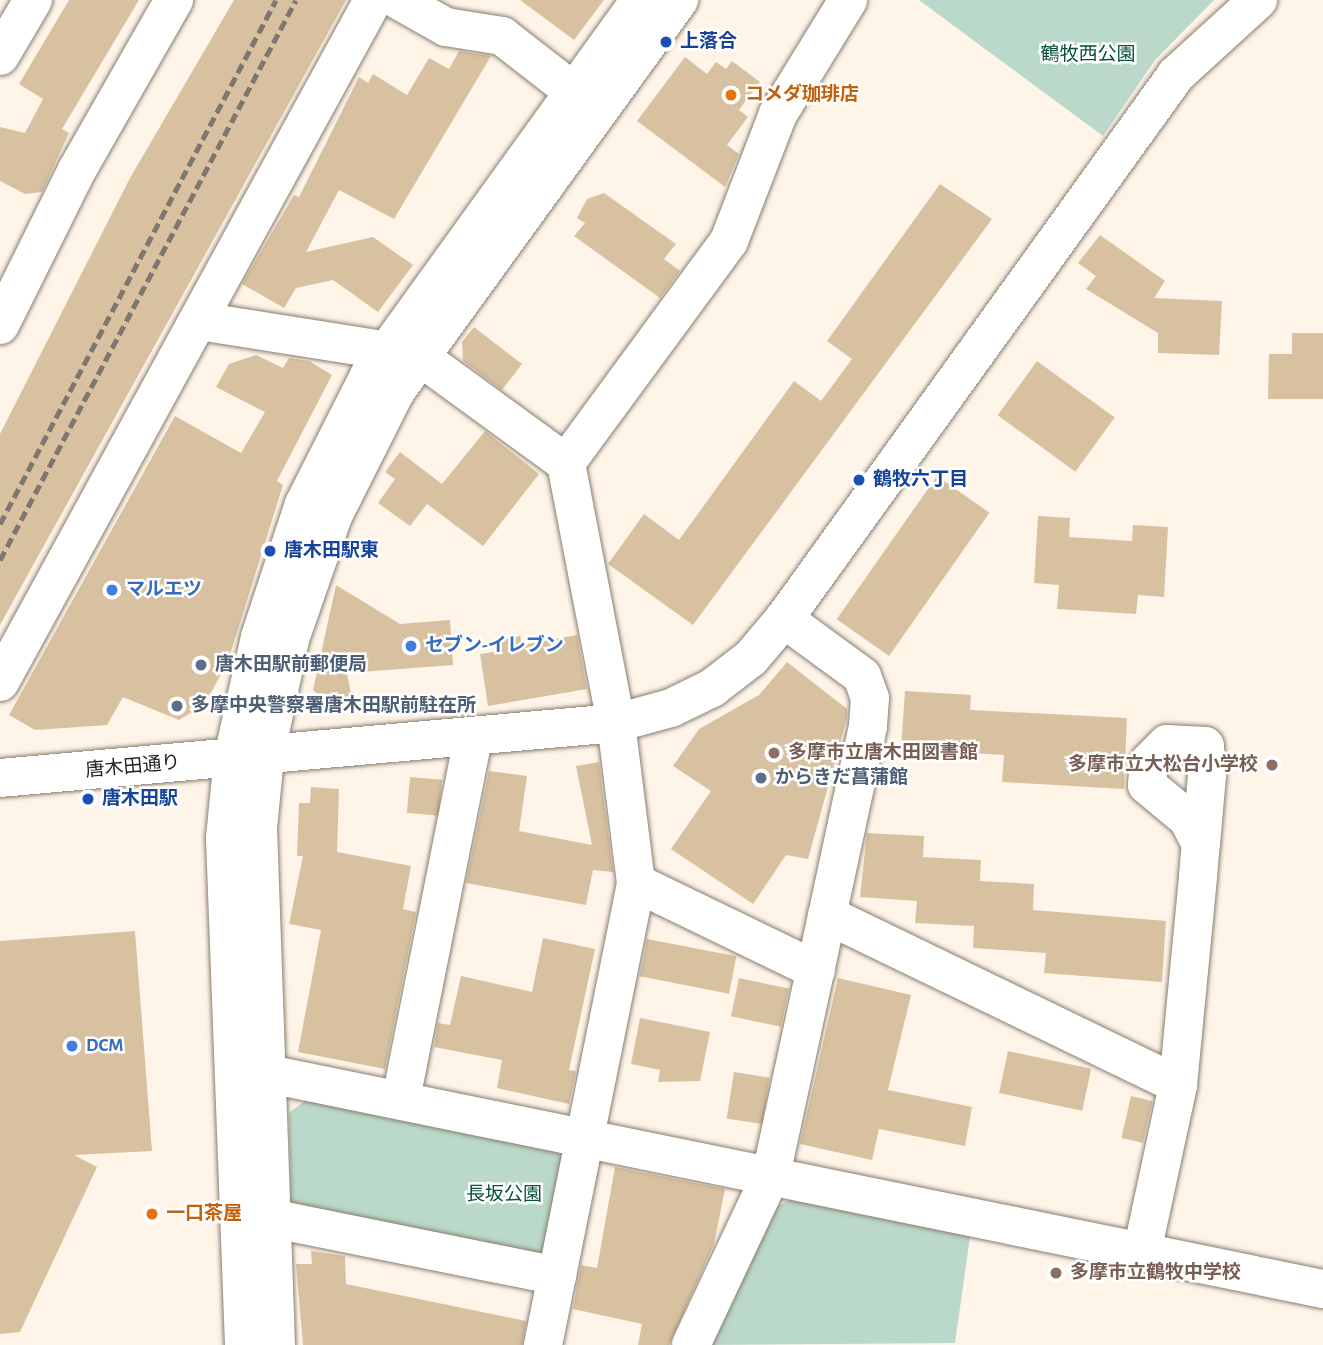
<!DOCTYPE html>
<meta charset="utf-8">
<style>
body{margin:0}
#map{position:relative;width:1323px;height:1345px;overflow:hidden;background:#fef4e7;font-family:"Alegreya Sans","Noto Sans JP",sans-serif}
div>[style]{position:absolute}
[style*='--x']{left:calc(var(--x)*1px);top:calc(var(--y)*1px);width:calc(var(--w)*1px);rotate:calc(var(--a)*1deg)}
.green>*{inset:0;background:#bad9ca}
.building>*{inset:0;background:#d8c1a0;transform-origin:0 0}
.roads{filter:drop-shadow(0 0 2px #877d6f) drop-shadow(0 0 2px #877d6f)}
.minor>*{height:38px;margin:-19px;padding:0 19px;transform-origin:19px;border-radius:19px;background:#fff}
.major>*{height:38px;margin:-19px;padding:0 19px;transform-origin:19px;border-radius:19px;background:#fff}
.rail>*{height:5px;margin-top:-2.5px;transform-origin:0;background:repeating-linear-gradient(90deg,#7d776e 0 10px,transparent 0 15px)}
.dots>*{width:19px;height:19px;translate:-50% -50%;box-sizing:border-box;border:4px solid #fff;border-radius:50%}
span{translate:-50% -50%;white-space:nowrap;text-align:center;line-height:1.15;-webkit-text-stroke:5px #fff;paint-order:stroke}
.transit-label{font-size:19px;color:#164399;font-weight:700}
.left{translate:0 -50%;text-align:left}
.park-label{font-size:19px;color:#035239}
.food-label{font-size:19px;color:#c56008;font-weight:700}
.shop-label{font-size:19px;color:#366cbe;font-weight:700}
.service-label{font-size:19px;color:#4e5e75;font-weight:700}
.education-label{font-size:19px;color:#785e54;font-weight:700}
.right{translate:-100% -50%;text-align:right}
.street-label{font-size:19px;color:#24201b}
</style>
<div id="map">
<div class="green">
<div style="clip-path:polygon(919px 0,1214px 0,1155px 60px,1103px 136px)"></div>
<div style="clip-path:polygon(306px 1100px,555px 1149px,568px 1167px,550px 1250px,532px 1257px,303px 1211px,291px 1201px,289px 1113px)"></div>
<div style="clip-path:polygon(795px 1197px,970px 1237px,955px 1343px,710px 1345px,778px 1206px)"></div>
</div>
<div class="building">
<div style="clip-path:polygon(69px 0,139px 0,62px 129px,69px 133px,42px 192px,25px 194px,0 181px,0 127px,25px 133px,43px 99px,19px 84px)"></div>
<div style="clip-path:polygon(234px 0,346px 0,0 625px,0 434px,130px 178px)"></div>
<div style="clip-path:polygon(520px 0,604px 0,574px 40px)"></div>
<div style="clip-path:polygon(459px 51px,491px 56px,394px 219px,339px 190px,306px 252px,373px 237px,413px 265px,378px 312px,333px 280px,296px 288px,284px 308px,242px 284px,294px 195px,299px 197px,359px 77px,368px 83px,373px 74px,407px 95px,429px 58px,449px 69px)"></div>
<div style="clip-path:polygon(685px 57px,707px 74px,716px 62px,726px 69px,732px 61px,760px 82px,739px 110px,748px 117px,727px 145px,739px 154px,725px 187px,637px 121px)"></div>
<div style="clip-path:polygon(940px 184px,992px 219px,693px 625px,608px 564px,644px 514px,679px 540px,794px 381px,821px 401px,852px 359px,827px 341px)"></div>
<div style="clip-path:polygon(604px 193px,676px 244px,664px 259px,680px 271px,660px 298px,574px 236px,585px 223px,577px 218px,587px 199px)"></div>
<div style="clip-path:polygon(1100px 235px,1165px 281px,1154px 298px,1222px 301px,1219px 355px,1158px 353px,1158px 333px,1086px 289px,1096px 276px,1078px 263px)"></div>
<div style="clip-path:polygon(474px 327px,522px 364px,502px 390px,463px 361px,462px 342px)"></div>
<div style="clip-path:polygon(1292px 333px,1323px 333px,1323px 399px,1268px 399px,1269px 354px,1292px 354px)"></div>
<div style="clip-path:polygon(256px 355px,283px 368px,289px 358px,309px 361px,332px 375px,277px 481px,283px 485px,228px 661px,205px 704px,179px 720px,123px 697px,107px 725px,35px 730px,9px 715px,175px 416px,241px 453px,265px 412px,216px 387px,229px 364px)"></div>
<div style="left:1037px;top:361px;width:96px;height:67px;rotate:36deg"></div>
<div style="clip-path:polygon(485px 431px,539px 474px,483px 546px,427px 504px,410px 526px,378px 503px,395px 479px,385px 472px,400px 452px,442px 484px)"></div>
<div style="left:937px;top:476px;width:64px;height:175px;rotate:35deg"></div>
<div style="clip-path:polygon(1038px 516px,1070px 518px,1069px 537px,1132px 541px,1133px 525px,1168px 527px,1164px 597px,1138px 595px,1136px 614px,1057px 609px,1059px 585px,1034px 583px)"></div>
<div style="clip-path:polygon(336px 585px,400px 624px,450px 620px,453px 665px,347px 673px,354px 710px,337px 713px,313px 690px)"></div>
<div style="clip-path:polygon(577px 635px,587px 689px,488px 706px,480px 654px,500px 651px,498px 640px,520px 636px,522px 645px)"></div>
<div style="clip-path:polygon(787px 662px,847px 709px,847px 718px,808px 859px,786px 855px,753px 904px,671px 849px,711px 791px,673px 766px,699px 729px,759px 695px)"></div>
<div style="clip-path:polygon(905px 691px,971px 695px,970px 710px,1127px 718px,1124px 789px,1002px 782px,1004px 755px,901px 749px)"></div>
<div style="clip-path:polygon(599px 762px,613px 872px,593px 870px,586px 905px,466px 883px,489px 771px,527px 776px,519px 831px,592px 845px,576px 766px)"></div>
<div style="left:410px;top:777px;width:32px;height:36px;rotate:5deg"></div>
<div style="clip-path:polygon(311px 787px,339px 789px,337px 852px,411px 866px,403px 909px,416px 912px,385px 1069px,298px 1052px,321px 930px,289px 924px,303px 856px,297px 856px,299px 803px,310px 803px)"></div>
<div style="clip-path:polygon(867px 833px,924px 836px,923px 857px,981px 860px,980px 881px,1034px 884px,1033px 910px,1166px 921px,1162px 982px,1044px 973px,1046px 953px,973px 948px,974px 926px,915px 923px,917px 901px,860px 897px)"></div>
<div style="clip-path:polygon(135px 931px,152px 1151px,74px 1155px,97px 1167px,20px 1332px,0 1334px,0 941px)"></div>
<div style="clip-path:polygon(543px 938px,595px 949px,569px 1070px,576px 1071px,569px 1104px,497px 1088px,502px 1060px,434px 1047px,438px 1023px,450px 1025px,461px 976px,532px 992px)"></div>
<div style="left:647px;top:939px;width:91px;height:38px;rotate:11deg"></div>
<div style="left:739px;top:978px;width:51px;height:39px;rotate:12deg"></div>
<div style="clip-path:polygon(838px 978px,911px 995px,888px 1090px,972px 1107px,965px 1146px,879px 1129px,872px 1160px,800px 1144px)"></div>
<div style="clip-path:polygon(640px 1018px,710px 1032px,700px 1081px,658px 1082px,660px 1070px,631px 1064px)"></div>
<div style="left:1008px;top:1051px;width:85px;height:43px;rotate:12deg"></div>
<div style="left:734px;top:1072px;width:36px;height:47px;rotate:9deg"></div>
<div style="left:1131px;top:1096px;width:22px;height:43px;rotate:13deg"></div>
<div style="clip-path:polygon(615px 1167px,725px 1189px,714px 1244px,669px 1345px,638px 1345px,642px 1324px,573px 1309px,581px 1265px,597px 1268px)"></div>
<div style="clip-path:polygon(311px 1251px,345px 1256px,346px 1284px,526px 1321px,522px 1345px,303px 1345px,296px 1264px,312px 1264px)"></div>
</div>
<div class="roads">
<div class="minor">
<div style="--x:398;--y:0;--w:55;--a:29.4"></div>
<div style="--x:446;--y:27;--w:57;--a:9.1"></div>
<div style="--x:502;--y:36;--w:90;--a:37.8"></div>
<div style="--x:0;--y:56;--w:65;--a:-59.5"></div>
<div style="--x:199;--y:321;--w:223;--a:9"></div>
<div style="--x:419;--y:356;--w:182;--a:36.1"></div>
<div style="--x:0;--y:325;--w:173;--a:-63.6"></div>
<div style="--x:77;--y:170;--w:196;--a:-60.3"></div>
<div style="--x:0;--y:682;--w:777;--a:-61.32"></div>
<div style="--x:0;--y:778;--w:618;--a:-5.1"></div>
<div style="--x:616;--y:723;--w:57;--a:-15.3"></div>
<div style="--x:671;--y:708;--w:46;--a:-26"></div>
<div style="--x:712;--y:688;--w:49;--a:-37.6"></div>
<div style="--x:751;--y:658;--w:51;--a:-49.8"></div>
<div style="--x:784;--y:619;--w:671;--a:-54.22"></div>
<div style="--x:1176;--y:75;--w:111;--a:-42.4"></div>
<div style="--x:636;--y:883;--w:200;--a:25.8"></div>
<div style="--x:827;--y:915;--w:390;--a:25.8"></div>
<div style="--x:264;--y:1073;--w:1081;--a:11.53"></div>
<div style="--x:401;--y:1099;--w:368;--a:-78.7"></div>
<div style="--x:270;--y:1218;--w:293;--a:11.4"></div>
<div style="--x:1142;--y:1252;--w:171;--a:-77.8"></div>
<div style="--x:1178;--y:1085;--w:210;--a:-84.5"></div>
<div style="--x:1198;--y:876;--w:32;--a:-85"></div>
<div style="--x:1201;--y:844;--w:68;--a:-85"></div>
<div style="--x:1207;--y:776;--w:30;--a:-94"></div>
<div style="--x:1205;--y:746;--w:38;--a:-177"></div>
<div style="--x:1167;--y:744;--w:25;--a:135"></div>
<div style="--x:1149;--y:762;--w:23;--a:95"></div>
<div style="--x:1147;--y:785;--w:53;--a:39.7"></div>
<div style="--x:1188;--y:819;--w:28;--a:63"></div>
<div style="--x:543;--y:1345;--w:471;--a:-78.6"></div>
<div style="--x:636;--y:883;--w:161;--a:-97.1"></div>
<div style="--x:616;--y:723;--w:265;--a:-100.9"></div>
<div style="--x:566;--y:463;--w:275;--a:-53.7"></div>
<div style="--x:729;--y:241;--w:136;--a:-68.9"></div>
<div style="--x:778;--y:114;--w:134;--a:-58.4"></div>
<div style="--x:691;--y:1345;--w:188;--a:-64.8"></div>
<div style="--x:771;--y:1175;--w:459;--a:-77.8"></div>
<div style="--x:868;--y:726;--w:28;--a:-86"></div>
<div style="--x:870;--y:698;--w:23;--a:-110"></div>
<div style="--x:862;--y:676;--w:97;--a:-143.8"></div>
</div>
<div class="major">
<div style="--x:244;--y:1345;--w:507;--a:-92.15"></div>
<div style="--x:225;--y:838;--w:81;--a:-84.4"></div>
<div style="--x:233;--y:757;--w:123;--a:-77.3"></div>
<div style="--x:260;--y:637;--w:140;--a:-71.7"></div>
<div style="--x:304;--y:504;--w:144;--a:-63.1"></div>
<div style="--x:369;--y:376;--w:463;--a:-54.2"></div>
<div style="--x:276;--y:1345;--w:517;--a:-91.99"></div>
<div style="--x:258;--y:828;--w:72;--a:-84.4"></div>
<div style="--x:265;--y:756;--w:120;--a:-77.9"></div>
<div style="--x:290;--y:639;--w:130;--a:-70.7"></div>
<div style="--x:333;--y:516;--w:140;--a:-63.3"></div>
<div style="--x:396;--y:391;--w:483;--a:-54.1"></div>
</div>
</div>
<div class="rail">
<div style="--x:0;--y:524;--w:592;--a:-62.22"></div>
<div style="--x:0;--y:560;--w:633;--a:-62.14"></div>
</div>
<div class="dots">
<div style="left:666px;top:42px;background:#1a4fb4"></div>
<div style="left:731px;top:95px;background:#e8710a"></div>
<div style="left:859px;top:480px;background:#1a4fb4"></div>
<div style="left:270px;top:551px;background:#1a4fb4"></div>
<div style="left:112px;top:590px;background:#3f7fe0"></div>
<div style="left:411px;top:646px;background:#3f7fe0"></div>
<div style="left:201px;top:665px;background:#5c6f8a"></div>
<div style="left:177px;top:706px;background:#5c6f8a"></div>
<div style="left:774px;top:753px;background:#8d6e63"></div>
<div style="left:1272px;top:765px;background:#8d6e63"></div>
<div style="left:761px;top:778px;background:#5c6f8a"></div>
<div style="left:88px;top:799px;background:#1a4fb4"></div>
<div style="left:72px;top:1046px;background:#3f7fe0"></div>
<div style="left:152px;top:1214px;background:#e8710a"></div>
<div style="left:1056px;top:1273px;background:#8d6e63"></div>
</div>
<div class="transit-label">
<span class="left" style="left:680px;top:42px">上落合</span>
<span class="left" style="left:873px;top:480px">鶴牧六丁目</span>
<span class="left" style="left:284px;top:551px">唐木田駅東</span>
<span class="left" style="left:102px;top:799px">唐木田駅</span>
</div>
<div class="park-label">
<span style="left:1088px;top:55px">鶴牧西公園</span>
<span style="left:504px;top:1195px">長坂公園</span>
</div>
<div class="food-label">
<span class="left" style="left:745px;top:95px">コメダ珈琲店</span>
<span class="left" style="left:166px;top:1214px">一口茶屋</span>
</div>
<div class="shop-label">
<span class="left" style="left:126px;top:590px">マルエツ</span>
<span class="left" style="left:425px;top:646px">セブン-イレブン</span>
<span class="left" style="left:86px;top:1046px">DCM</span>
</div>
<div class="service-label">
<span class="left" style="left:215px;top:665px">唐木田駅前郵便局</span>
<span class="left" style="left:191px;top:706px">多摩中央警察署唐木田駅前駐在所</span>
<span class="left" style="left:775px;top:778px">からきだ菖蒲館</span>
</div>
<div class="education-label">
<span class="left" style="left:788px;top:753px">多摩市立唐木田図書館</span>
<span class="right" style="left:1258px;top:765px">多摩市立大松台小学校</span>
<span class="left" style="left:1070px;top:1273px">多摩市立鶴牧中学校</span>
</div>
<div class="street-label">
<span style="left:133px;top:767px;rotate:-5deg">唐木田通り</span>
</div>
</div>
